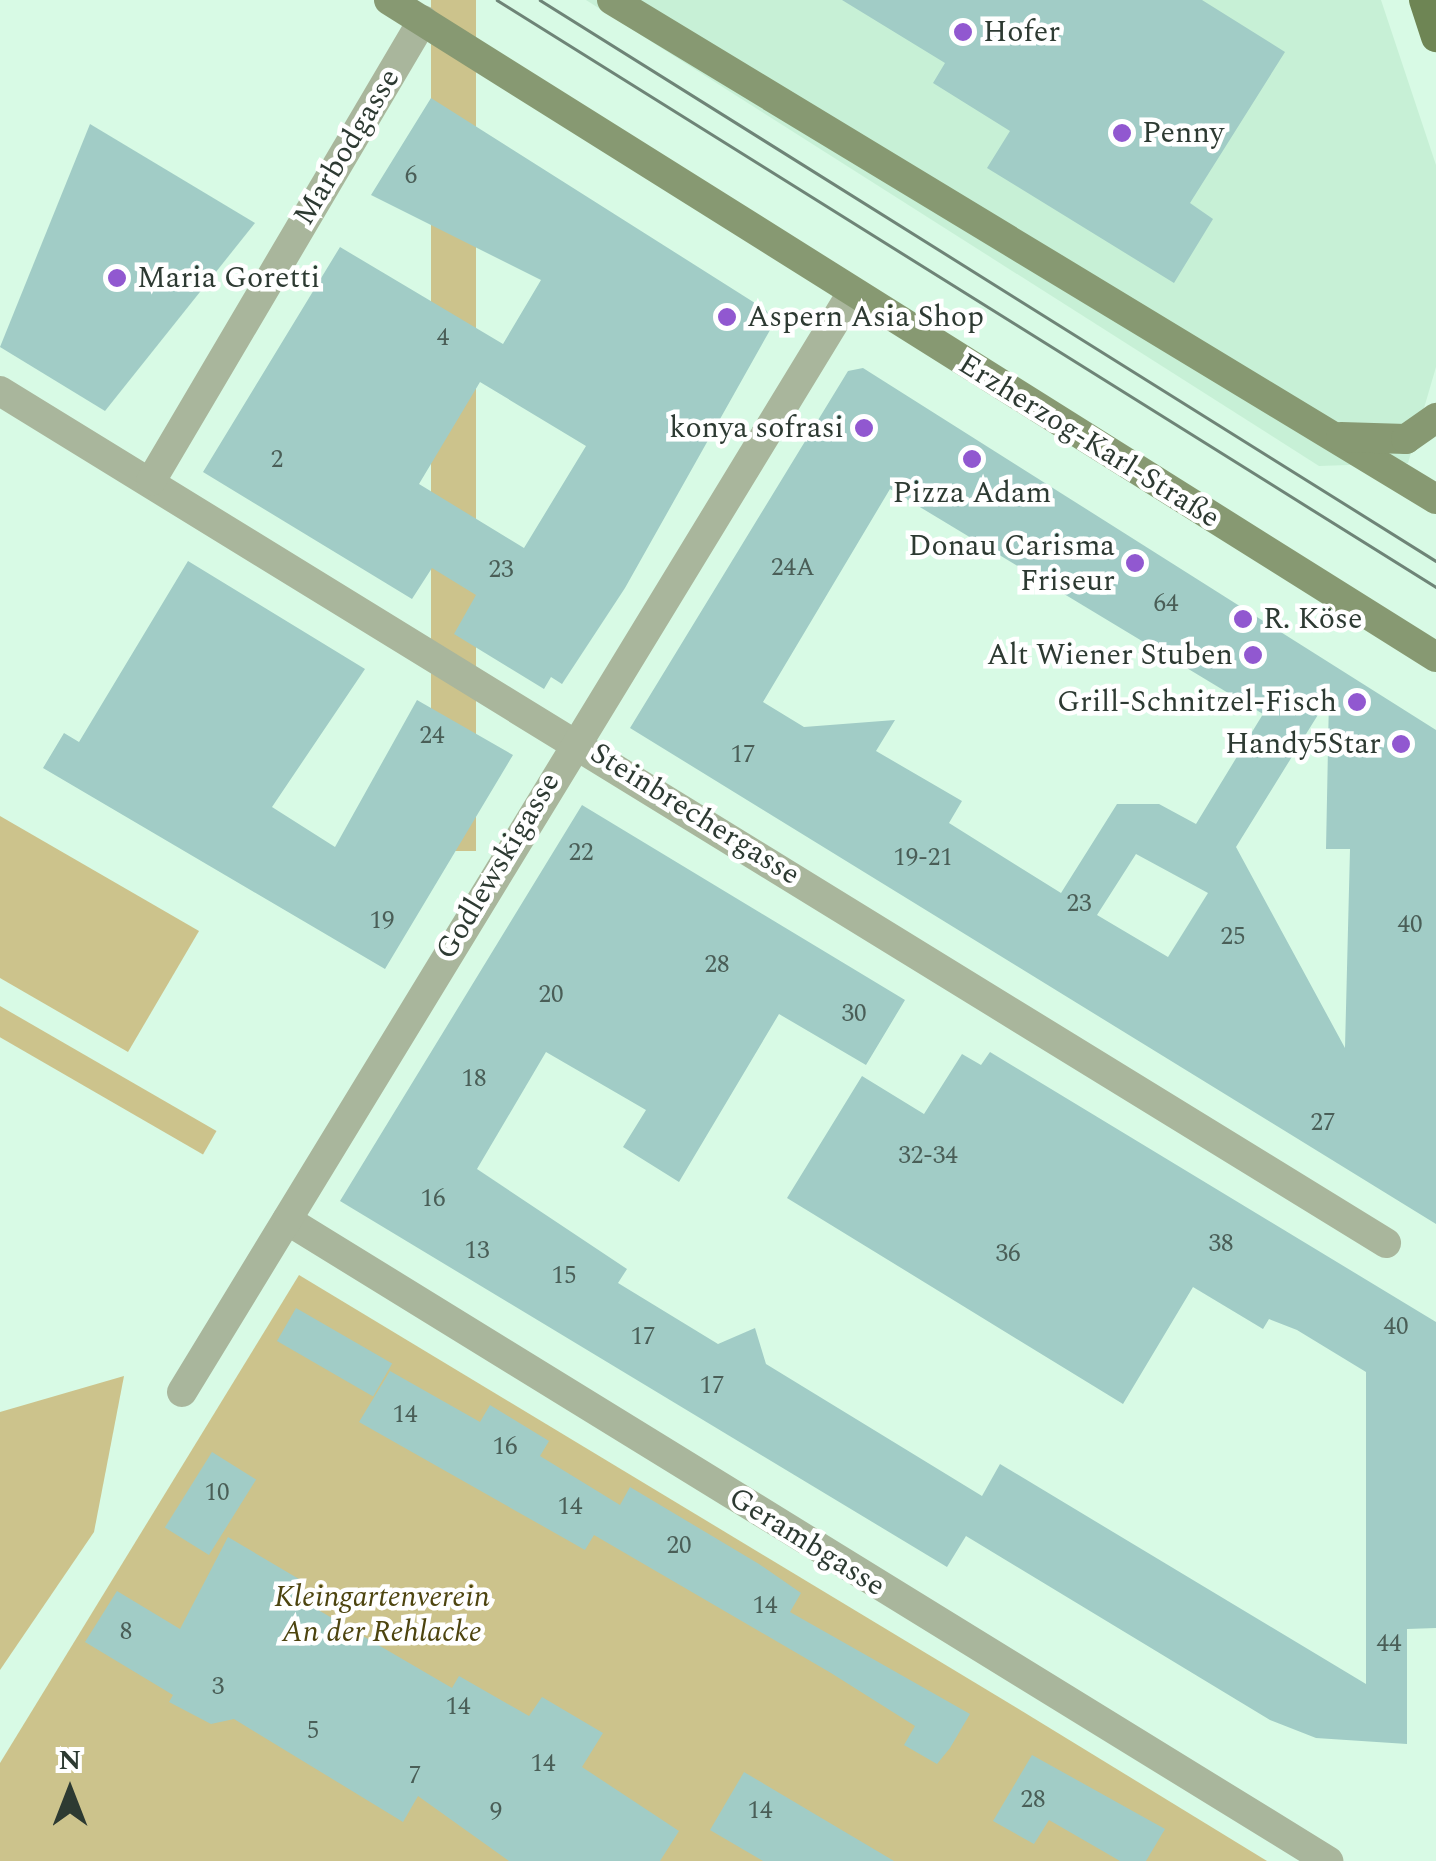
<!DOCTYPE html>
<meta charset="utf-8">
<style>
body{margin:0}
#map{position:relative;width:1436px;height:1861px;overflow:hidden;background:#d8fae5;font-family:Spectral,serif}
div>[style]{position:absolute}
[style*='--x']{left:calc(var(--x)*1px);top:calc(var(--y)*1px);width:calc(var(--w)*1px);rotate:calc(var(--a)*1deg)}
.built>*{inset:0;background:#c7f0d6}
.green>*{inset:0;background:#ccc38c;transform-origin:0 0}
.building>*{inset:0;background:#a1ccc6;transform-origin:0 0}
.minor>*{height:30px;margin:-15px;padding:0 15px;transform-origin:15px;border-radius:15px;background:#a9b69c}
.secondary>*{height:30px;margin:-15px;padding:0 15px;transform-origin:15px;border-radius:15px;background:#879972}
.primary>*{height:30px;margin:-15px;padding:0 15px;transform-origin:15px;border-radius:15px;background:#6e8554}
.tram>*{height:2.5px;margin:-1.25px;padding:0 1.25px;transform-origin:1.25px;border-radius:1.25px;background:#6e8477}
.dots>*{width:28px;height:28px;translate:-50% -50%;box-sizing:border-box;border:5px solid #fff;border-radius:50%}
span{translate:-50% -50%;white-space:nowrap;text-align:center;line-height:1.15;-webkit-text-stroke:9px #fff;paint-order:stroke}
.number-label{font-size:25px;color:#4a5e57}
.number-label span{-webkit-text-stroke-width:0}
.poi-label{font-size:30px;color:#2d3a32}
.left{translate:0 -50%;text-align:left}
.right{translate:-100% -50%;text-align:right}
.street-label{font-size:30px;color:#2d3a32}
.park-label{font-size:30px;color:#4d440f;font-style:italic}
.north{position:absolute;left:20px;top:1741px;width:100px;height:100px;-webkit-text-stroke:8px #fff;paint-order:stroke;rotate:0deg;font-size:28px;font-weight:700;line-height:40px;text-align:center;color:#2d3a32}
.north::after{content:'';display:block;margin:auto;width:35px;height:45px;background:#2d3a32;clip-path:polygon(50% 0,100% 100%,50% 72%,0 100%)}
</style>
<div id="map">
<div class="built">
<div style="clip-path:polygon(586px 0,1381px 0,1436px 165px,1436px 367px,1408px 463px,1319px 466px)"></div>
</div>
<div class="green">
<div style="left:431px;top:0;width:45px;height:851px"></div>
<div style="clip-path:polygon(0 816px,199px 931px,128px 1052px,0 978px)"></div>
<div style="left:0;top:1006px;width:250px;height:27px;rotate:30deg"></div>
<div style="clip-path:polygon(299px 1275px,1017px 1708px,1267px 1861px,0 1861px,0 1763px)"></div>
<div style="clip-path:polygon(124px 1376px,94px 1532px,0 1670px,0 1412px)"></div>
</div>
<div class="building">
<div style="clip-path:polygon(842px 0,1202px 0,1285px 52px,1190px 203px,1213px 219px,1174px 283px,987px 168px,1010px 131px,933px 83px,945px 63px)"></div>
<div style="clip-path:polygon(evenodd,431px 98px,766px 310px,774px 323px,625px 588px,562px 684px,551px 677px,544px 689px,454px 634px,476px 595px,432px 568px,412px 599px,203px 472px,340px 247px,503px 344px,541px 280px,371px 195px,431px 98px,480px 382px,586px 446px,524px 548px,419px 484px,480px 382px)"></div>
<div style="clip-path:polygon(90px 124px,255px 223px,105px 411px,0 347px)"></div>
<div style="clip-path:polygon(evenodd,863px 368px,1436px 730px,1436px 1224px,630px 728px,848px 371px,863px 368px,890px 489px,1263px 714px,1196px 824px,1159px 804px,1117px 804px,1061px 893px,949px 823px,962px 801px,876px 751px,895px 720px,804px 727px,763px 702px,890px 489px,863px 368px,1329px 697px,1326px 849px,1350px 849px,1345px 1048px,1236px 847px,1329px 697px,863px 368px,1136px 854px,1208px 893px,1168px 957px,1097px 915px,1136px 854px)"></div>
<div style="clip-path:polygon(188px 561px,365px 669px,272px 807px,335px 847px,417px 700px,513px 755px,385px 969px,43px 768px,64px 733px,79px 742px)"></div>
<div style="clip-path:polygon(582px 805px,905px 1000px,866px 1065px,779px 1014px,679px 1182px,623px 1147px,646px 1110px,546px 1052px,477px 1169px,627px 1269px,618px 1283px,718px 1344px,755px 1328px,766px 1364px,982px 1496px,1000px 1464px,1366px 1684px,1366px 1372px,1297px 1330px,1269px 1319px,1263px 1329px,1193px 1287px,1123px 1404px,787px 1198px,862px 1076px,924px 1114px,962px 1054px,981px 1065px,990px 1052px,1436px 1322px,1436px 1628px,1407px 1629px,1407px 1744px,1316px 1738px,1270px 1720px,966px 1536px,947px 1567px,340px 1201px)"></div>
<div style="left:296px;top:1308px;width:111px;height:38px;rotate:30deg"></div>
<div style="clip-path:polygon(390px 1371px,480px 1422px,490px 1405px,549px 1441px,540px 1456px,620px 1505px,630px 1487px,759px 1564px,801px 1593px,790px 1612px,970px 1714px,950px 1748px,937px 1764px,904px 1745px,915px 1726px,831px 1673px,594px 1535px,585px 1550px,359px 1422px)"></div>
<div style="left:212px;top:1452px;width:52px;height:89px;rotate:32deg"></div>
<div style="clip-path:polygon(228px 1537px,304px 1582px,296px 1597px,452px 1688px,459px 1676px,529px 1716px,542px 1697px,603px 1733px,582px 1767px,679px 1831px,660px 1861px,509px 1861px,418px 1796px,403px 1822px,234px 1719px,211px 1724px,169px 1702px,173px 1695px,85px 1642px,117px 1591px,180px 1629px)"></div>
<div style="clip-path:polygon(1032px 1755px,1165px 1829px,1146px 1861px,1120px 1861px,1049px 1820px,1034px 1844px,993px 1821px)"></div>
<div style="clip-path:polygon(744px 1772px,894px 1861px,763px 1861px,710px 1830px)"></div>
</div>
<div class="minor">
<div style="--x:0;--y:391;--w:1627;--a:31.58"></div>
<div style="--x:151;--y:481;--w:535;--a:-59.46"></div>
<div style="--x:287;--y:1220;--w:1223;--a:31.62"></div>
<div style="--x:182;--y:1392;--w:1287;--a:-58.63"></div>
</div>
<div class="secondary">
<div style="--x:389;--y:0;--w:1236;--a:32.11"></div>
<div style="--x:612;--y:0;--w:963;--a:31.2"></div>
<div style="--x:1341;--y:437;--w:65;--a:1.8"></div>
<div style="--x:1406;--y:439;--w:37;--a:-35"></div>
</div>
<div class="primary">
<div style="--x:1424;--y:0;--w:39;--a:72"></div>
</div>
<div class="tram">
<div style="--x:497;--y:0;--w:1107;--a:32.01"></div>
<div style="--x:540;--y:0;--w:1057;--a:32.05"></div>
</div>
<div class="dots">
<div style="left:963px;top:32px;background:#9158d0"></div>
<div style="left:1122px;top:133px;background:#9158d0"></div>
<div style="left:117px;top:278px;background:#9158d0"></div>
<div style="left:727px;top:317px;background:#9158d0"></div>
<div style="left:864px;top:428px;background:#9158d0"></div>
<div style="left:972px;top:459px;background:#9158d0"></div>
<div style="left:1135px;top:563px;background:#9158d0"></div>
<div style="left:1243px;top:619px;background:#9158d0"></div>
<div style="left:1253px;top:655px;background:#9158d0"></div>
<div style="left:1357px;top:702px;background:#9158d0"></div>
<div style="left:1401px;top:744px;background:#9158d0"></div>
</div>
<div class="number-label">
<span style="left:411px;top:176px">6</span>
<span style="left:443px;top:338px">4</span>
<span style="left:277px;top:460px">2</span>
<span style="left:793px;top:568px">24A</span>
<span style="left:501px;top:570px">23</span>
<span style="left:1166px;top:604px">64</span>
<span style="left:432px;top:736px">24</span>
<span style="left:743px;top:755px">17</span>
<span style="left:581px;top:853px">22</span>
<span style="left:923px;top:858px">19-21</span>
<span style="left:1079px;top:904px">23</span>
<span style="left:382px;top:921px">19</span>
<span style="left:1410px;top:925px">40</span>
<span style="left:1233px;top:937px">25</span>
<span style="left:717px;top:965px">28</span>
<span style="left:551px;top:995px">20</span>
<span style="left:854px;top:1014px">30</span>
<span style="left:474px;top:1079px">18</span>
<span style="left:1323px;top:1123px">27</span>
<span style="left:928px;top:1156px">32-34</span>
<span style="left:433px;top:1199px">16</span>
<span style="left:1221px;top:1244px">38</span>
<span style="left:477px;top:1251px">13</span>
<span style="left:1008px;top:1254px">36</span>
<span style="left:564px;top:1276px">15</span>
<span style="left:1396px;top:1327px">40</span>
<span style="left:643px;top:1337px">17</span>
<span style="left:712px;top:1386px">17</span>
<span style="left:405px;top:1415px">14</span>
<span style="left:505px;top:1447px">16</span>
<span style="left:217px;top:1493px">10</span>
<span style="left:570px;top:1507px">14</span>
<span style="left:679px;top:1546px">20</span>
<span style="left:765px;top:1606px">14</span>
<span style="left:126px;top:1632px">8</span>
<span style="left:1389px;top:1644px">44</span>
<span style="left:218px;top:1687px">3</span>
<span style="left:458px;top:1707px">14</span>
<span style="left:313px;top:1731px">5</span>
<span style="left:543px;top:1764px">14</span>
<span style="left:415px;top:1776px">7</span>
<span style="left:1033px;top:1800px">28</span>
<span style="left:760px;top:1811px">14</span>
<span style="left:496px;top:1812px">9</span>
</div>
<div class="poi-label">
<span class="left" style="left:983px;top:32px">Hofer</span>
<span class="left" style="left:1142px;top:133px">Penny</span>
<span class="left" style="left:137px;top:278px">Maria Goretti</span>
<span class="left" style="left:747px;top:317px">Aspern Asia Shop</span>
<span class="right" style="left:844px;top:428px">konya sofrasi</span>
<span style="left:972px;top:493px">Pizza Adam</span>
<span class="right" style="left:1115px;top:563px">Donau Carisma<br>Friseur</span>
<span class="left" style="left:1263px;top:619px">R. Köse</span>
<span class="right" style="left:1233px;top:655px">Alt Wiener Stuben</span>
<span class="right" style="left:1337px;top:702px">Grill-Schnitzel-Fisch</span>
<span class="right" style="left:1381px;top:744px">Handy5Star</span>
</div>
<div class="street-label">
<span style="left:347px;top:147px;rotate:-59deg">Marbodgasse</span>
<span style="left:1089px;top:441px;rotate:32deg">Erzherzog-Karl-Straße</span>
<span style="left:695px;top:814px;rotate:32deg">Steinbrechergasse</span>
<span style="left:498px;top:866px;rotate:-59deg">Godlewskigasse</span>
<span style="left:807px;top:1542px;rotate:32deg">Gerambgasse</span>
</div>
<div class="park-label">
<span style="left:382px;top:1614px">Kleingartenverein<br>An der Rehlacke</span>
</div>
<div class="north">N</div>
</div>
